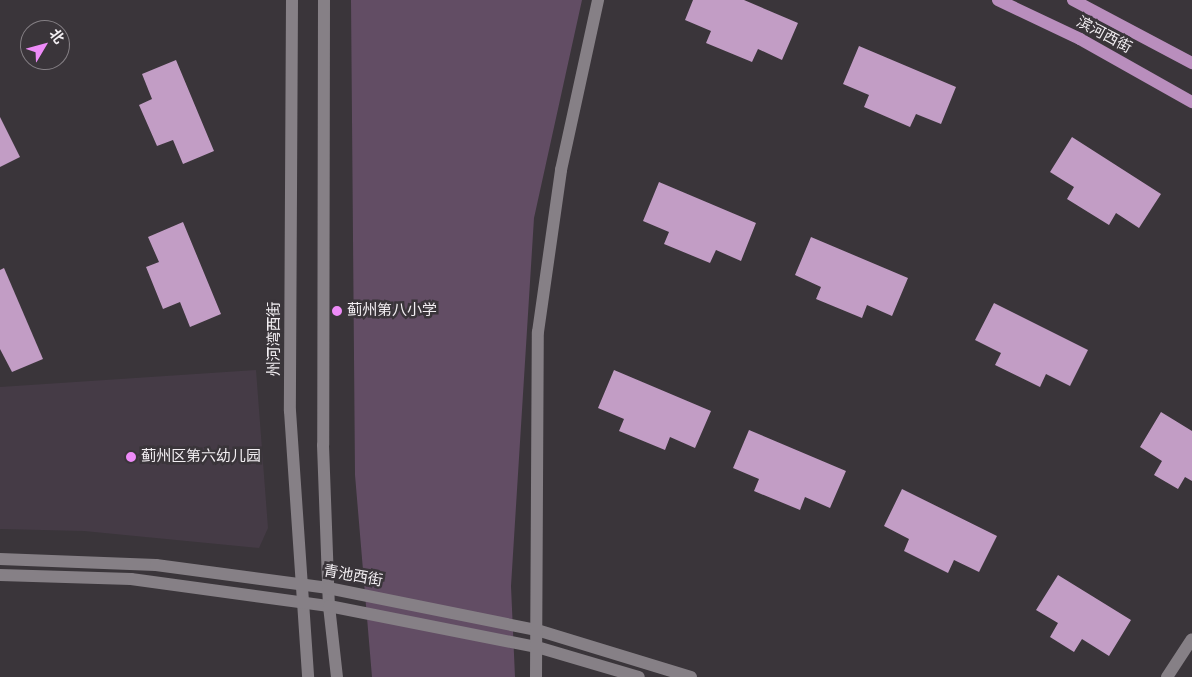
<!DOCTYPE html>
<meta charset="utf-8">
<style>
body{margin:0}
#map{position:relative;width:1192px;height:677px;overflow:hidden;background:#3a353a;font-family:Karla,"Noto Sans SC",sans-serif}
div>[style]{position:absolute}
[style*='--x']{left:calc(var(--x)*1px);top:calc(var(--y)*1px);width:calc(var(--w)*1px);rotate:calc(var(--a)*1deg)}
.built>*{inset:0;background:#453b46}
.green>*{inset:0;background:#624d64}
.building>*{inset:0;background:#c29dc5}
.minor>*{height:12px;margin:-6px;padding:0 6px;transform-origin:6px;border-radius:6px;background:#868086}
.major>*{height:12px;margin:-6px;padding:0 6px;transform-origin:6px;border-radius:6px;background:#b98ebd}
.dots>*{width:14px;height:14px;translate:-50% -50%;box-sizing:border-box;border:2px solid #3a353a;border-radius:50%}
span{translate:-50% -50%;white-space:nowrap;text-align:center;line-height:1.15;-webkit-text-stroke:5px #3a353a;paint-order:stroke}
.street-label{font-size:15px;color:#f3eff3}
.poi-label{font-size:15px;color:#f3eff3}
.left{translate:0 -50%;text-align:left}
.north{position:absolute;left:20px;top:20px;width:50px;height:50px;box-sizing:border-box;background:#3a353a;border:1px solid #847f84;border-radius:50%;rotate:53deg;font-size:14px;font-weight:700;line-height:20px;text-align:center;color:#f3eff3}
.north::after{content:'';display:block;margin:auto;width:18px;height:22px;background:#ee8bf8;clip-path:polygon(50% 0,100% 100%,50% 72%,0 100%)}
</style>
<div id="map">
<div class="built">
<div style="clip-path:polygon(256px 370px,268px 528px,259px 548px,84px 531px,0 529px,0 387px)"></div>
</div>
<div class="green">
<div style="clip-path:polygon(351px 0,582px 0,534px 218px,511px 586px,515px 677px,372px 677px,355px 475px)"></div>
</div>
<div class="building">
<div style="clip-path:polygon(693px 0,744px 0,798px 23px,782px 60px,758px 49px,752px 62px,706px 43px,711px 31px,685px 20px)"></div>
<div style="clip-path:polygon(859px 46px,956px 87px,941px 124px,916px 114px,910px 127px,864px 107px,869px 95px,843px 84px)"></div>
<div style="clip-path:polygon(176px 60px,214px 151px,183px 164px,173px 140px,157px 146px,139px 105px,152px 99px,142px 74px)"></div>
<div style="clip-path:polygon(0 117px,20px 157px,0 167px)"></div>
<div style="clip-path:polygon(1072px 137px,1161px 194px,1139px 228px,1116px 213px,1109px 225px,1067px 199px,1074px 187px,1050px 172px)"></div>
<div style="clip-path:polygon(659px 182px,756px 223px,741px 261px,716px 250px,710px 263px,664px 244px,669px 232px,643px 221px)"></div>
<div style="clip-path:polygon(183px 222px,221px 314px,190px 327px,180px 302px,163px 309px,146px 267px,159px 262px,148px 237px)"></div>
<div style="clip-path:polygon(811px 237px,908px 278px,892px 316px,867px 305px,862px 318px,816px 299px,821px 287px,795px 275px)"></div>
<div style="clip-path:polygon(4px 268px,43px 359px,12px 372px,0 349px,0 270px)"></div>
<div style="clip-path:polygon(994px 303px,1088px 350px,1070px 386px,1046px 374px,1040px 387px,995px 365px,1001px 353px,975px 340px)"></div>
<div style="clip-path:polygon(614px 370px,711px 411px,695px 448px,670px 437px,665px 450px,619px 431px,624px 419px,598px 408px)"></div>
<div style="clip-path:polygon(1161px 412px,1192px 431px,1192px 481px,1185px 477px,1178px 489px,1154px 475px,1162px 461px,1140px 447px)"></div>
<div style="clip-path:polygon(749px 430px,846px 471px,830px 508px,805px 497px,800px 510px,754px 491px,759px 479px,733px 468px)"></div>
<div style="clip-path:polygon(902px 489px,997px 536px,979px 572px,954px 560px,948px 573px,904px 551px,909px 539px,884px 526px)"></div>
<div style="clip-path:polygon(1058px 575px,1131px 620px,1109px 656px,1082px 639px,1074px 652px,1050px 637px,1058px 623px,1036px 610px)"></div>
</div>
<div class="minor">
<div style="--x:292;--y:0;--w:411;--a:90.3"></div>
<div style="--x:290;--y:411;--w:267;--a:86.1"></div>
<div style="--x:324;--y:0;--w:445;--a:90.1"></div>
<div style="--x:323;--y:445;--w:161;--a:87.9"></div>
<div style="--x:329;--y:606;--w:71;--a:83.6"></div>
<div style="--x:0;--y:559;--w:156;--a:2.2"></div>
<div style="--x:156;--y:565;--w:174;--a:7.6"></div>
<div style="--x:328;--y:588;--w:213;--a:11.4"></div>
<div style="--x:537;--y:630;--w:161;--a:17"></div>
<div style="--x:0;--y:575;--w:131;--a:1.7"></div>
<div style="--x:131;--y:579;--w:200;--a:7.8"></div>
<div style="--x:329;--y:606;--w:212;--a:11.2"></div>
<div style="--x:537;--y:647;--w:106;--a:16.4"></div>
<div style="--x:536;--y:677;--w:345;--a:-89.7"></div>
<div style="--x:538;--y:332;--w:164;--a:-81.9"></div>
<div style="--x:561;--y:170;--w:174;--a:-77.7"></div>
<div style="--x:1167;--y:677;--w:45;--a:-56.7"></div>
</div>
<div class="major">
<div style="--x:998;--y:0;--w:91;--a:25.4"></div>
<div style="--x:1080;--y:39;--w:129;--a:29.4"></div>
<div style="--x:1073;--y:0;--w:135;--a:27.9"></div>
</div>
<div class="dots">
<div style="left:337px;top:311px;background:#ee8bf8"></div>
<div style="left:131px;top:457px;background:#ee8bf8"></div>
</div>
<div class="street-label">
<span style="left:1104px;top:35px;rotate:28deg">滨河西街</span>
<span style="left:275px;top:339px;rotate:-90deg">州河湾西街</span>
<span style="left:353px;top:576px;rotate:10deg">青池西街</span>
</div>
<div class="poi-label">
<span class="left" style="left:347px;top:311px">蓟州第八小学</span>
<span class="left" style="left:141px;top:457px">蓟州区第六幼儿园</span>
</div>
<div class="north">北</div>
</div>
